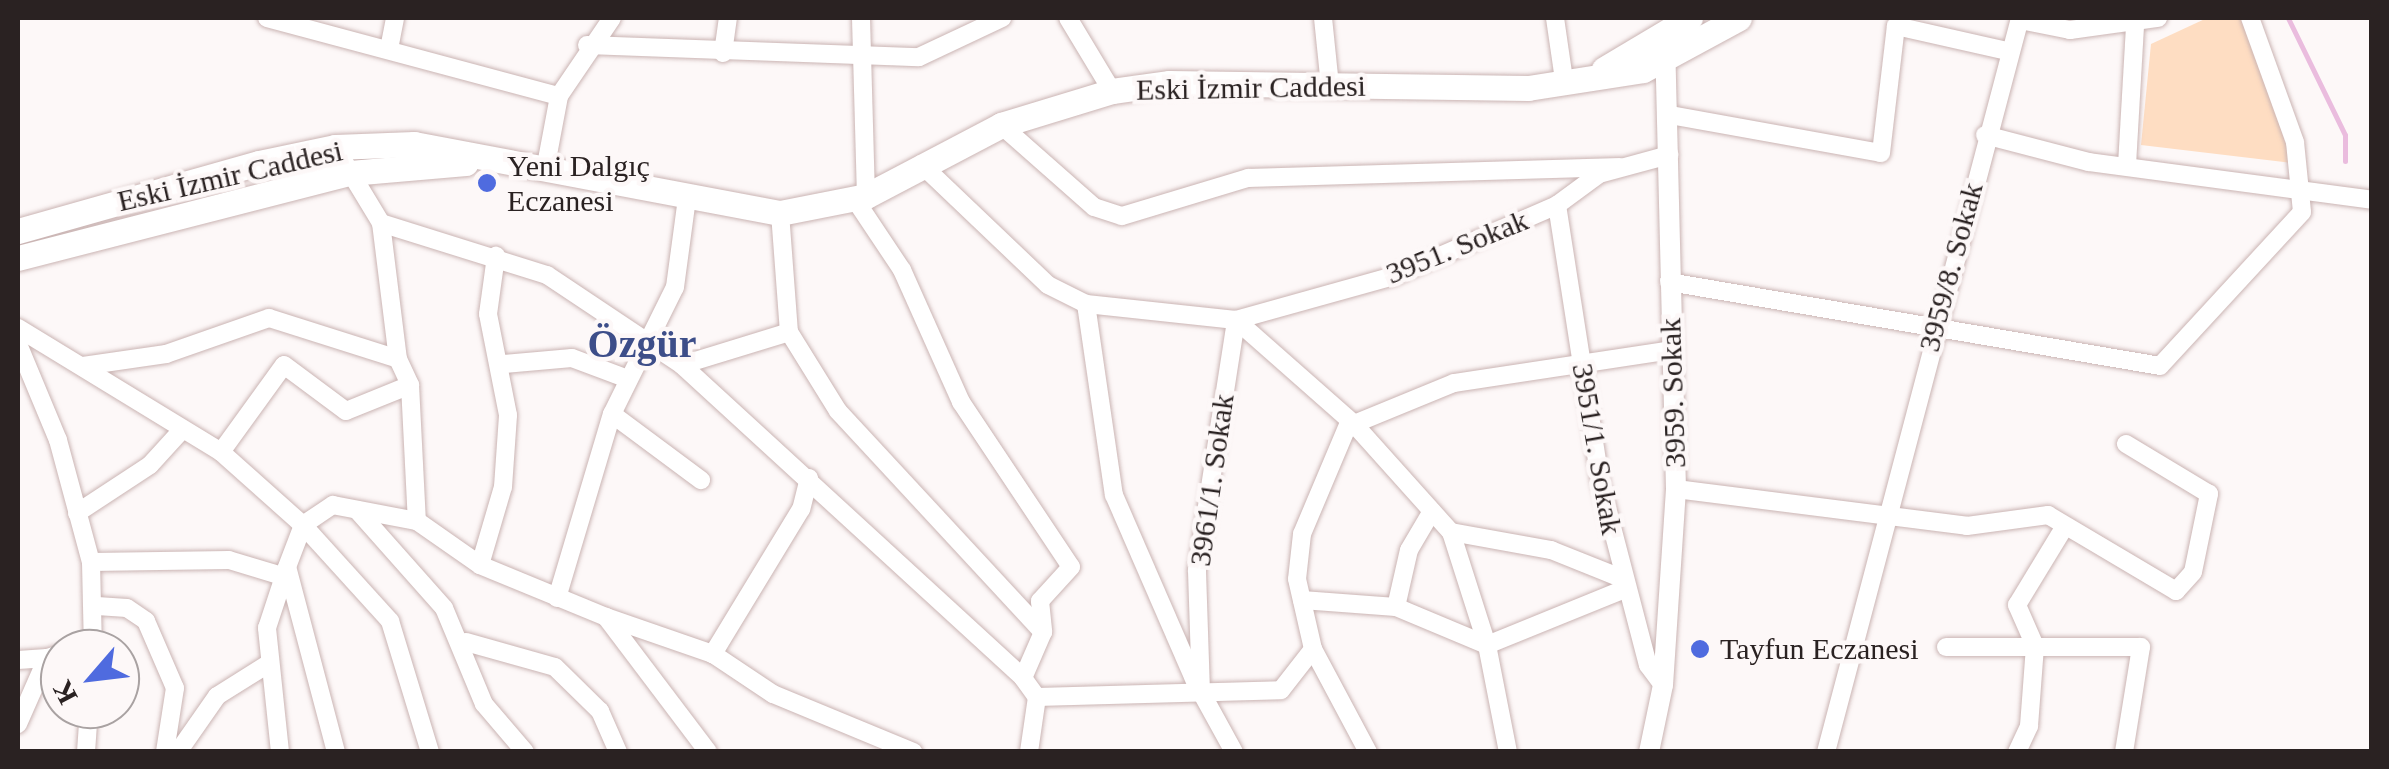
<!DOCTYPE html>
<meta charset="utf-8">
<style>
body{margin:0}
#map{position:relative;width:2389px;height:769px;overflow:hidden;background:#fdf8f8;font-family:"Times New Roman",serif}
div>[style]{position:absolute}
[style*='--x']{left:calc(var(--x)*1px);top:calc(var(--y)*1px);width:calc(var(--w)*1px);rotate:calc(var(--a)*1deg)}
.green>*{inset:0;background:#feddc2}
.stream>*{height:5px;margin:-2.5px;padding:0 2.5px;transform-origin:2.5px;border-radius:2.5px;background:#eabcde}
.roads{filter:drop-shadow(0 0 2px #cab4b3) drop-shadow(0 0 2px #cab4b3)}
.minor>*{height:18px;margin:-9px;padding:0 9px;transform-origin:9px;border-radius:9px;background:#fff}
.tertiary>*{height:20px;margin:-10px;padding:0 10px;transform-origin:10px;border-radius:10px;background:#fff}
.primary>*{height:25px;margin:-12.5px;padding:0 12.5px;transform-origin:12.5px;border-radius:12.5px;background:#fff}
.dots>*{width:28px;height:28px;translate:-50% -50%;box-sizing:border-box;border:5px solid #fdf8f8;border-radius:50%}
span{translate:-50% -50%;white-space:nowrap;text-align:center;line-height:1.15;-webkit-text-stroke:9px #fdf8f8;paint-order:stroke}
.street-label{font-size:30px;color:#2a2222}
.poi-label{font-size:30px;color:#2a2222}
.left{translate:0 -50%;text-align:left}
.district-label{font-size:40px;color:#3d4e89;font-weight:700}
.frame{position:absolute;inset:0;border:20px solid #2a2222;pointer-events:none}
.north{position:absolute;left:40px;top:629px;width:100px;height:100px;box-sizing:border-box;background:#fdf8f8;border:2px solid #a9a2a2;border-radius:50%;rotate:242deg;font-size:28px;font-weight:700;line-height:40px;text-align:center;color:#2a2222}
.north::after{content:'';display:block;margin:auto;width:35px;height:45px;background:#4f6bdf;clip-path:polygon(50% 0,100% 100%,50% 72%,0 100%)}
</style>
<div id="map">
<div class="green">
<div style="clip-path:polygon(2207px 18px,2245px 18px,2292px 163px,2141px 145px,2151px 44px)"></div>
</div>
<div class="stream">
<div style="--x:2288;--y:18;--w:130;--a:64"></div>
<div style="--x:2345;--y:135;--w:26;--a:90"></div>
</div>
<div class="roads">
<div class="minor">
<div style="--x:267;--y:18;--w:302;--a:15"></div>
<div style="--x:861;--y:18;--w:178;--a:88.4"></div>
<div style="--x:1068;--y:18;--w:85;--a:58.9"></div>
<div style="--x:1323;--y:18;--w:68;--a:84.1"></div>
<div style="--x:1555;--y:18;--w:63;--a:81.7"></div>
<div style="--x:2020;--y:20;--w:51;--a:11.3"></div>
<div style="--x:2070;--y:30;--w:89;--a:-7.8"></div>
<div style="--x:390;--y:44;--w:26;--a:-79"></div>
<div style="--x:587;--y:45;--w:332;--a:2.1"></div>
<div style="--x:919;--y:57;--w:92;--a:-25.2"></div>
<div style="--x:723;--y:53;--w:35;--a:-82"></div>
<div style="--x:1670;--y:115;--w:214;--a:10.2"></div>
<div style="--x:1881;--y:153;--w:128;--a:-83.3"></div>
<div style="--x:1896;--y:26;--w:114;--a:12.7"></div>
<div style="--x:1001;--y:125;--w:124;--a:41.4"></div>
<div style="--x:1094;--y:207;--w:29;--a:18"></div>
<div style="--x:1122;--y:216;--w:132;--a:-16.8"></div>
<div style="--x:1248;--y:178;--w:372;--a:-1.7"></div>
<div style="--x:1985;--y:135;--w:107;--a:14.6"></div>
<div style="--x:2089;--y:162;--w:286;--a:7.6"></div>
<div style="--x:335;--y:147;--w:89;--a:58.8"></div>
<div style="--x:381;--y:223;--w:137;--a:82.9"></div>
<div style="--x:398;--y:359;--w:29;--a:65"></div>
<div style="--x:410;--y:385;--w:136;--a:87.1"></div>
<div style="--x:417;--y:521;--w:77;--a:34.9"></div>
<div style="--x:480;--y:565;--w:136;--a:22.4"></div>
<div style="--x:606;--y:617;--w:169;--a:52.9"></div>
<div style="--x:921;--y:164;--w:175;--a:43.6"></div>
<div style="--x:1048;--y:285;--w:42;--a:26.6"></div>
<div style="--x:1086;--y:304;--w:151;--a:6.1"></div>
<div style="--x:1236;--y:320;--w:157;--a:41.4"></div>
<div style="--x:1354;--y:424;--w:145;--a:48.1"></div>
<div style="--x:1451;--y:532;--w:119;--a:72.3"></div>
<div style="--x:1487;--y:645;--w:109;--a:78.9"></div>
<div style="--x:546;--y:165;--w:70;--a:-79.3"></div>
<div style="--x:559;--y:96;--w:94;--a:-55.8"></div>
<div style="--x:2127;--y:165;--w:138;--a:-86.7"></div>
<div style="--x:854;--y:198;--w:87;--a:56.3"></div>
<div style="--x:902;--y:270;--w:145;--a:65.9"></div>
<div style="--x:961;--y:402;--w:198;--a:56.3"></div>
<div style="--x:1071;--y:567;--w:46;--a:132.4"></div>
<div style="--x:1040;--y:601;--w:31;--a:84"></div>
<div style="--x:1043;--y:632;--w:50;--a:113.5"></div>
<div style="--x:1557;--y:205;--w:279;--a:81.1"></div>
<div style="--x:1600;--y:481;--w:190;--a:75.4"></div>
<div style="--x:1648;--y:665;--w:25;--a:53"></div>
<div style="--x:780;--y:213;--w:119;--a:85.7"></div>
<div style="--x:789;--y:332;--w:93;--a:58.2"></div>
<div style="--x:838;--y:411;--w:301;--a:47.2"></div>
<div style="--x:381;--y:223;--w:174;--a:17.4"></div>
<div style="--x:547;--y:275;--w:162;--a:33.7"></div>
<div style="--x:682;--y:365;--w:463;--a:42.5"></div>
<div style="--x:1023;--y:678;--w:24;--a:54"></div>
<div style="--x:1037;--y:697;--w:56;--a:98.3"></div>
<div style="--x:1669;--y:282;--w:498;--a:9.7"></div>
<div style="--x:2160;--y:366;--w:209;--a:-47.3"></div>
<div style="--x:2302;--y:212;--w:70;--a:-95.7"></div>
<div style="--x:2295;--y:142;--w:132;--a:-109.9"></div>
<div style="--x:1086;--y:304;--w:193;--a:81.7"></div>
<div style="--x:1114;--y:495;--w:210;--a:66.5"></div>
<div style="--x:18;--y:328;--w:238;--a:31.4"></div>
<div style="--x:221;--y:452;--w:110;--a:41.7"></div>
<div style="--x:303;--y:525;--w:130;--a:47.8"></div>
<div style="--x:390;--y:621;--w:137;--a:73"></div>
<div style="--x:18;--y:344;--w:104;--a:67.4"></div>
<div style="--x:58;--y:440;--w:126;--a:74.9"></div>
<div style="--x:91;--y:562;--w:87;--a:88.7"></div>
<div style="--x:504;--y:364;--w:68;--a:-5"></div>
<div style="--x:572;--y:358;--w:60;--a:20.6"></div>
<div style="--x:682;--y:365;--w:112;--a:-17.1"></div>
<div style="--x:83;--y:366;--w:84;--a:-8.2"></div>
<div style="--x:166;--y:354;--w:109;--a:-19.3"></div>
<div style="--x:269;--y:318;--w:135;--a:17.6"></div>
<div style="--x:612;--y:414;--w:111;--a:36.6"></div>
<div style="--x:1354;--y:424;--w:108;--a:-22.3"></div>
<div style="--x:1454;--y:383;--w:219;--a:-8.6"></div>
<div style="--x:1348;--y:425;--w:118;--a:112.9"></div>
<div style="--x:1302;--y:534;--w:45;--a:96.3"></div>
<div style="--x:1297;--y:579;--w:72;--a:77.1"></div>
<div style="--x:1313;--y:649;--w:117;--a:61.9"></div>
<div style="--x:221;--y:452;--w:107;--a:-54.1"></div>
<div style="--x:284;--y:365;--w:77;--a:36.6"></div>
<div style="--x:346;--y:411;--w:69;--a:-22.1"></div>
<div style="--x:809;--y:478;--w:32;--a:104"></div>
<div style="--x:801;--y:509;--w:170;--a:121.3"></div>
<div style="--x:713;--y:654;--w:72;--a:33.7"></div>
<div style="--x:773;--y:694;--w:152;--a:22.5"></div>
<div style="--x:1676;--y:489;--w:293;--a:7.2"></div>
<div style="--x:1967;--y:526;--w:82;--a:-7.7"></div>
<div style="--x:2048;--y:515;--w:149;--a:30.7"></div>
<div style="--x:2176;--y:591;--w:25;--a:-48"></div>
<div style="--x:2193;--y:572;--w:80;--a:-78.4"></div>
<div style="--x:2209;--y:494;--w:97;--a:-148.9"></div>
<div style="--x:357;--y:510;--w:131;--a:48.4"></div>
<div style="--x:444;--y:608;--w:104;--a:67.4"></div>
<div style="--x:484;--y:704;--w:63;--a:49.5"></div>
<div style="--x:77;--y:513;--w:87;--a:-33.3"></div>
<div style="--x:150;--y:465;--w:47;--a:-47.6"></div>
<div style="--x:1451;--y:532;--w:102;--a:10.2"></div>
<div style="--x:1551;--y:550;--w:75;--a:21.8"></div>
<div style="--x:91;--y:562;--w:138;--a:-0.8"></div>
<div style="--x:229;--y:560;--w:55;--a:16.8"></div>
<div style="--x:480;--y:565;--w:81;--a:-73.6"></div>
<div style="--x:503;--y:487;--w:72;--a:-86"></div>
<div style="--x:508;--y:415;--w:103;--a:-101.2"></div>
<div style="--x:488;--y:314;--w:59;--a:-82.1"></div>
<div style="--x:557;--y:598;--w:192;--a:-73.4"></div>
<div style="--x:612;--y:414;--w:142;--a:-63.6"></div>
<div style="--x:675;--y:287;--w:90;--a:-82.3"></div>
<div style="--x:1302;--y:600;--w:94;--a:4.3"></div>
<div style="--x:1396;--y:607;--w:99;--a:22.7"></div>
<div style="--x:1487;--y:645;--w:149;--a:-22.1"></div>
<div style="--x:97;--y:606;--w:30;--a:4"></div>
<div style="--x:127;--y:608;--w:23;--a:34"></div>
<div style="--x:146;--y:621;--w:73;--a:66.6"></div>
<div style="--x:175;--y:688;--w:65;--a:98.9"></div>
<div style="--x:1396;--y:607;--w:58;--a:-77.2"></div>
<div style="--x:1409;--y:550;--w:45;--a:-59.5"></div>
<div style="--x:606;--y:617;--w:113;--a:19.1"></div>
<div style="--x:466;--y:642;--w:92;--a:15.7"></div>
<div style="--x:555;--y:667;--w:63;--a:44.4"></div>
<div style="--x:600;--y:711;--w:45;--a:66.3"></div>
<div style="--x:1946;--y:647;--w:195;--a:0"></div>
<div style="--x:2141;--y:647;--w:106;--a:99.2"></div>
<div style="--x:18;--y:660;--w:29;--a:-4"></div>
<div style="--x:1037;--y:697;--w:244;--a:-1.6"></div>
<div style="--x:1281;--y:690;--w:52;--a:-52"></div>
<div style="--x:18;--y:724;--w:72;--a:-66.3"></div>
<div style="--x:47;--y:658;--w:14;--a:-17"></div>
<div style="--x:86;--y:752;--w:43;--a:-86"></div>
<div style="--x:178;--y:752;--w:68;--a:-55.1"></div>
<div style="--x:217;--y:696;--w:60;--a:-32.1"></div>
<div style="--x:280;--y:752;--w:125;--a:-96"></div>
<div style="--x:267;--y:628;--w:64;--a:-71.8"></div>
<div style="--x:336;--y:752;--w:191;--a:-104.8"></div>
<div style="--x:287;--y:567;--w:45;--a:-69.1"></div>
<div style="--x:303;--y:525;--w:36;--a:-34"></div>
<div style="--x:333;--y:505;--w:86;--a:10.8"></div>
<div style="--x:1234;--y:752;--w:68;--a:-118.8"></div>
<div style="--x:1201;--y:692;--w:122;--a:-91.9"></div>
<div style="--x:1197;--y:570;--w:253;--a:-81.1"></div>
<div style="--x:1236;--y:320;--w:164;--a:-15.6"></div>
<div style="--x:1394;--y:276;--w:178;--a:-23.5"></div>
<div style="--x:1557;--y:205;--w:52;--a:-36.4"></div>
<div style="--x:1599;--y:174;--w:73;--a:-15.2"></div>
<div style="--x:1826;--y:752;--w:759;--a:-75.19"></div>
<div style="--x:2017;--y:752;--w:29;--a:-65"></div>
<div style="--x:2029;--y:726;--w:80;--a:-85.7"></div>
<div style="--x:2035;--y:646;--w:45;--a:-113.7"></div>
<div style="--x:2017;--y:605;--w:92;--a:-58.7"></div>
</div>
<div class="tertiary">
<div style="--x:1649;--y:752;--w:68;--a:-78.2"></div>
<div style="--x:1663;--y:685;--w:196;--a:-86.2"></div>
<div style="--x:1676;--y:489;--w:443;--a:-91.4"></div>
</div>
<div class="primary">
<div style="--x:1604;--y:69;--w:100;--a:-30.7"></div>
<div style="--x:18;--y:231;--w:250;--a:-15.8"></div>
<div style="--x:259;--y:163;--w:78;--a:-11.9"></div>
<div style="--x:335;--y:147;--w:79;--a:-2.2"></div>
<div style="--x:414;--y:144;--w:372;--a:10.7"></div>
<div style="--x:780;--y:213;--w:88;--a:-11.2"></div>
<div style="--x:866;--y:196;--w:153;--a:-27.7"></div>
<div style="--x:1001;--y:125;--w:116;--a:-17"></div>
<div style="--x:1112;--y:91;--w:58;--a:-8"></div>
<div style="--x:1169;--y:83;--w:359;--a:0.8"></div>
<div style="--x:1528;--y:88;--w:116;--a:-8.9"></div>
<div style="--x:1643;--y:70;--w:109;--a:-28.4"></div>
<div style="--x:18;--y:258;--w:343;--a:-14.4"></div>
<div style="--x:350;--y:173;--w:116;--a:-4.9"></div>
</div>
</div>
<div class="dots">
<div style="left:487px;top:183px;background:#4f6bdf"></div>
<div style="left:1700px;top:649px;background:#4f6bdf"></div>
</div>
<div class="street-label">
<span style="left:1251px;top:88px;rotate:-1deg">Eski İzmir Caddesi</span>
<span style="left:230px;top:176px;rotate:-13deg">Eski İzmir Caddesi</span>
<span style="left:1457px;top:247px;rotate:-22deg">3951. Sokak</span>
<span style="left:1951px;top:267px;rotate:-75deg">3959/8. Sokak</span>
<span style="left:1673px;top:393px;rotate:-92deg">3959. Sokak</span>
<span style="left:1597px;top:449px;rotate:80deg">3951/1. Sokak</span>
<span style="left:1212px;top:480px;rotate:-82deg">3961/1. Sokak</span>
</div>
<div class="poi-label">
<span class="left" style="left:507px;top:183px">Yeni Dalgıç<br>Eczanesi</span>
<span class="left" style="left:1720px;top:649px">Tayfun Eczanesi</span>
</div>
<div class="district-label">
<span style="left:642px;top:344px">Özgür</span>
</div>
<div class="frame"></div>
<div class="north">K</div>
</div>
